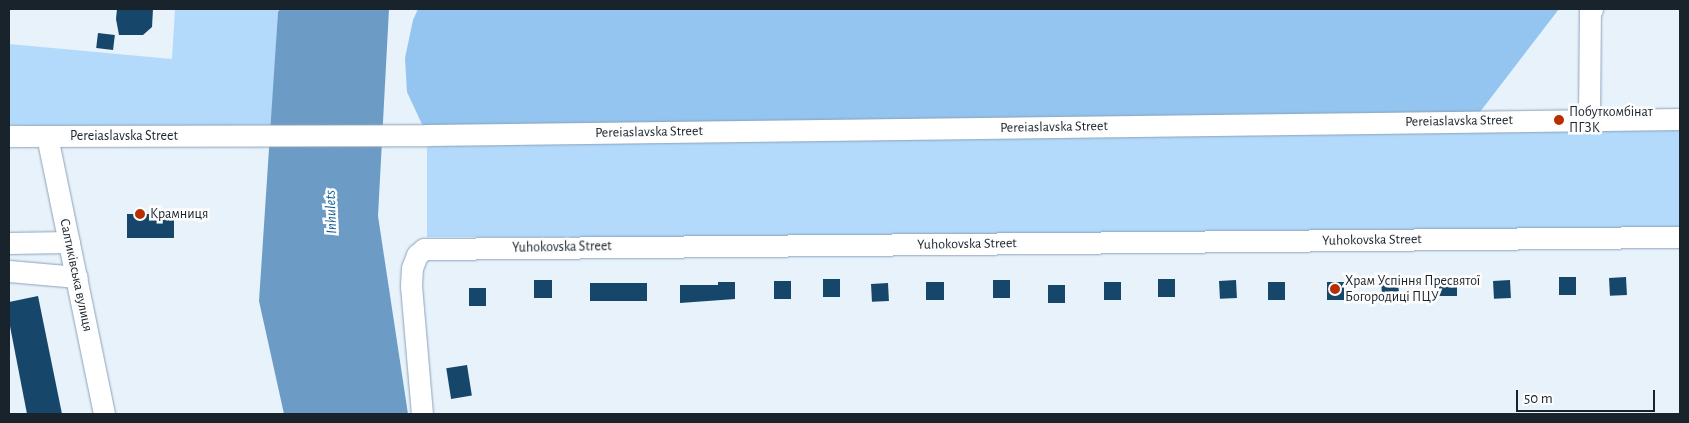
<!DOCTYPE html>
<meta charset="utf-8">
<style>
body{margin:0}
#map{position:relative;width:1689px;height:423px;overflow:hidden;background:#e7f2fb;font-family:"Alegreya Sans",sans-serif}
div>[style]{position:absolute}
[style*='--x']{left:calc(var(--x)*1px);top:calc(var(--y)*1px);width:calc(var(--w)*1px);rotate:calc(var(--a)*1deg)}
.green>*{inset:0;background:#b4dafb;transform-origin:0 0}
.forest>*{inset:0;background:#94c5f0}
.water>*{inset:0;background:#6c9cc5}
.building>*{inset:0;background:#16466a;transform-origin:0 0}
.roads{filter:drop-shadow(0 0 1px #8aa3ba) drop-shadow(0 0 1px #8aa3ba)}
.minor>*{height:21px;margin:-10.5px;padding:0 10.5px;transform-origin:10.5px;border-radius:10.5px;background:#fff}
.dots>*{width:14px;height:14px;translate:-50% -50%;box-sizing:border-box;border:2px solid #fdfdfd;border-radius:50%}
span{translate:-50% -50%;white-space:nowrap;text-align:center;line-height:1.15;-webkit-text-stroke:5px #fdfdfd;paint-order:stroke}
.poi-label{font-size:14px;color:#19232c}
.left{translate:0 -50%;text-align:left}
.street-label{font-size:14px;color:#19232c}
.water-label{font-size:15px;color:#0b5b8f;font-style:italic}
.frame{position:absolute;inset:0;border:10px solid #19232c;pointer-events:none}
.scale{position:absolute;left:1516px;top:390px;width:139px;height:22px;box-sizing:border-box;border:2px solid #19232c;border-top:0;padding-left:6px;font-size:15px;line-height:18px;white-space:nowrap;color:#19232c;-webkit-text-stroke:4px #fdfdfd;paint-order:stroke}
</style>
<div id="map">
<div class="green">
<div style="clip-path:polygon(175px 9px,280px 9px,278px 12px,272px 136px,9px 125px,9px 44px,172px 59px)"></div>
<div style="left:1680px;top:119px;width:118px;height:1253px;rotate:90deg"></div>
</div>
<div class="forest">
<div style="clip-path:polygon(418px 9px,1559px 9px,1473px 121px,427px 135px,407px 92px,405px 58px,413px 20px)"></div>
</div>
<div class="water">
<div style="clip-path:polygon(280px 9px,389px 9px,378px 216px,408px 414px,284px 414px,259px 301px,278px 12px)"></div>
</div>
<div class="building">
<div style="clip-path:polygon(117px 9px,153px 9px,152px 27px,143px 35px,119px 35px,116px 19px)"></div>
<div style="left:98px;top:33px;width:17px;height:15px;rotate:7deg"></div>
<div style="left:127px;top:214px;width:47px;height:24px"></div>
<div style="left:1398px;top:277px;width:18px;height:17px;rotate:87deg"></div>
<div style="left:1576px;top:277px;width:18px;height:17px;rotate:90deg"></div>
<div style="left:1626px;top:277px;width:18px;height:17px;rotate:87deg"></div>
<div style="left:1439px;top:278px;width:18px;height:18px"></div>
<div style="left:823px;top:279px;width:17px;height:18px"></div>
<div style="left:1158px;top:279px;width:17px;height:18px"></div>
<div style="left:534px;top:280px;width:18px;height:18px"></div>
<div style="left:993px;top:280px;width:17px;height:18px"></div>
<div style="left:1236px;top:280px;width:18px;height:17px;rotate:87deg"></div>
<div style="left:1510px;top:280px;width:18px;height:17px;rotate:87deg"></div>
<div style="left:774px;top:281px;width:17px;height:18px"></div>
<div style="clip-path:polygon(718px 282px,735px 282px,735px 299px,680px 303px,680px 285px,718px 285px)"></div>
<div style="left:926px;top:282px;width:18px;height:18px"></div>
<div style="left:1104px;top:282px;width:17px;height:18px"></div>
<div style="left:1268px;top:282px;width:17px;height:18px"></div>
<div style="left:1327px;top:282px;width:17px;height:18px"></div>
<div style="left:647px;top:283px;width:18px;height:57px;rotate:90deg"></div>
<div style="left:888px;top:283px;width:18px;height:17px;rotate:87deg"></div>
<div style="left:1048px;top:285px;width:17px;height:18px"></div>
<div style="left:486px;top:288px;width:18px;height:17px;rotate:90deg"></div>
<div style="clip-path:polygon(38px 296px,62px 414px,27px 414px,9px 321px,9px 302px)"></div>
<div style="left:467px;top:365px;width:31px;height:21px;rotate:81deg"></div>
</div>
<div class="roads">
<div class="minor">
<div style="--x:1589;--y:120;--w:109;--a:-89.5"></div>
<div style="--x:1590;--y:11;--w:3;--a:-45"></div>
<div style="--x:9;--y:136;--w:418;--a:-0.1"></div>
<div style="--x:427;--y:135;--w:1253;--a:-0.73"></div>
<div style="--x:47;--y:136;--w:284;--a:78.4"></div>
<div style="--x:9;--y:243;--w:60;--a:-1"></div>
<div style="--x:9;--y:271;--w:68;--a:5"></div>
<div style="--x:422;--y:414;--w:128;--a:-94.9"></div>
<div style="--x:411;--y:286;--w:18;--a:-87"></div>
<div style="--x:412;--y:268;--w:14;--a:-69"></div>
<div style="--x:417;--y:255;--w:9;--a:-41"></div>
<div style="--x:424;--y:249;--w:1256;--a:-0.55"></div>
</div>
</div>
<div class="dots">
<div style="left:1559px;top:120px;background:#b72e00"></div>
<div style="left:140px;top:214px;background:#b72e00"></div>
<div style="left:1335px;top:289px;background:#b72e00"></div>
</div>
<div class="poi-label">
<span class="left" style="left:1569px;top:120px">Побуткомбінат<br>ПГЗК</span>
<span class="left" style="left:150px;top:214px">Крамниця</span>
<span class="left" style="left:1345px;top:289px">Храм Успіння Пресвятої<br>Богородиці ПЦУ</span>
</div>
<div class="street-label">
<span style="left:1459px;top:121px;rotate:-1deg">Pereiaslavska Street</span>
<span style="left:1054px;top:127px;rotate:-1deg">Pereiaslavska Street</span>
<span style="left:649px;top:132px;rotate:-1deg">Pereiaslavska Street</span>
<span style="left:124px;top:136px">Pereiaslavska Street</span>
<span style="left:1372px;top:240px;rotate:-1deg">Yuhokovska Street</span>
<span style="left:967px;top:244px;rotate:-1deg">Yuhokovska Street</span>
<span style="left:562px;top:247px;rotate:-1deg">Yuhokovska Street</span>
<span style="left:76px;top:275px;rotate:78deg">Салтиківська вулиця</span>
</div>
<div class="water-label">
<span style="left:331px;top:212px;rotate:-92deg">Inhulets</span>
</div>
<div class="frame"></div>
<div class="scale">50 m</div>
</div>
